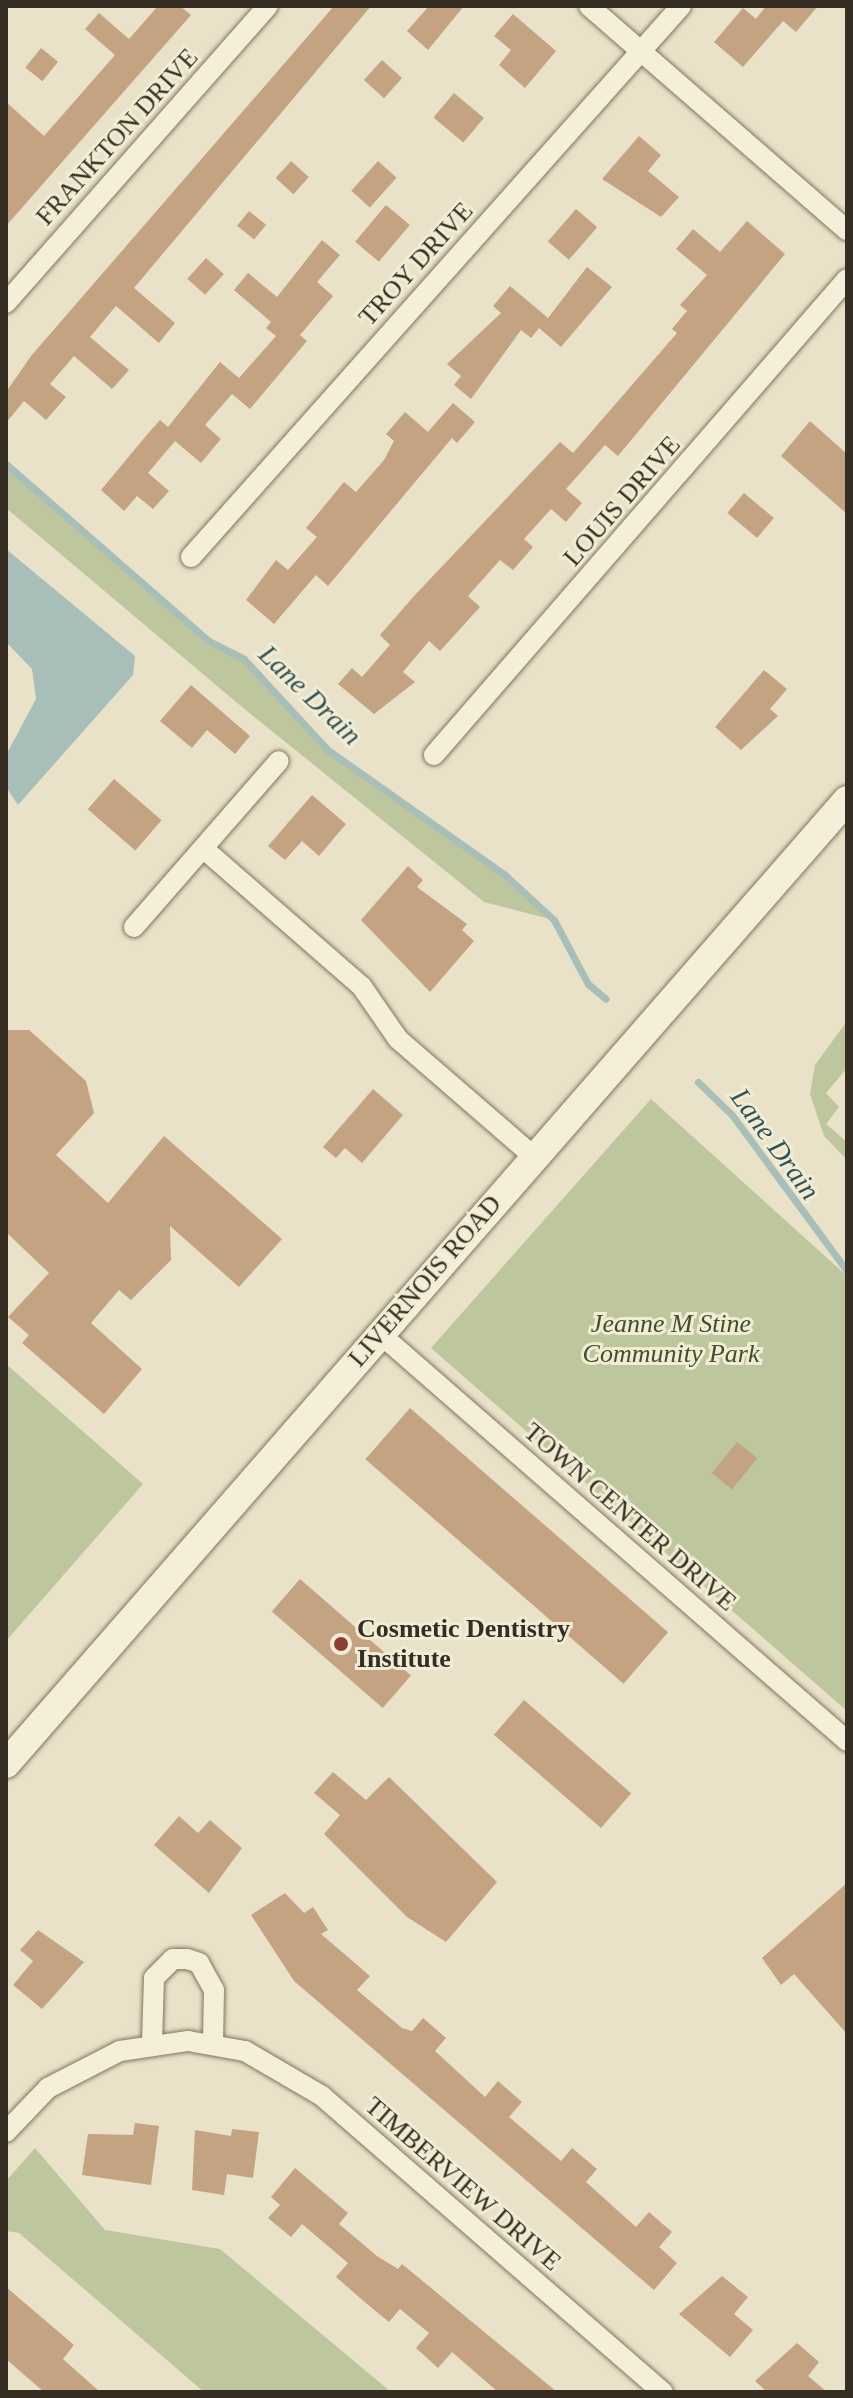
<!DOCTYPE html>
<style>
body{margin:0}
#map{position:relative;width:853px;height:2398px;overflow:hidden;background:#e9e2c8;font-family:Georgia,serif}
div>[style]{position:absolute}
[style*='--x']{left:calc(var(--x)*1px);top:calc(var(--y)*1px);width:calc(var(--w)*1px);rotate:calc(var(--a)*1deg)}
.green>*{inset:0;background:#bec69d}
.water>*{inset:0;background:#a8beb9}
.stream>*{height:7px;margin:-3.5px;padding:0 3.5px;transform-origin:3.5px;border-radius:3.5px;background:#a8beb9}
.building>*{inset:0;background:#c3a382;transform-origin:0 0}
.roads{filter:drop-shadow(0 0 2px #83755f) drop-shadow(0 0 2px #83755f)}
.minor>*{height:20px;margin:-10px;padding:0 10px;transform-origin:10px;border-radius:10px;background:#f5efda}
.secondary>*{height:28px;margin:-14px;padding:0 14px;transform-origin:14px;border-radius:14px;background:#f5efda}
.dots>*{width:22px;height:22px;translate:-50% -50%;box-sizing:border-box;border:4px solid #f1ecd6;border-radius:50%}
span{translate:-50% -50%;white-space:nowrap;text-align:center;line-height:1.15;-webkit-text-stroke:6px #f1ecd6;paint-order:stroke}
.street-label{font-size:26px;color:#352d21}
.park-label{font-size:26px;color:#424f2a;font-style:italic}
.poi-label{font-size:26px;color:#352d21;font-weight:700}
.left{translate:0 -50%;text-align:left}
.water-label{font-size:28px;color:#325253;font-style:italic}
.frame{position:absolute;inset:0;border:8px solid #352d21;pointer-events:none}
</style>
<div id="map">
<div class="green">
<div style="clip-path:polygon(6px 463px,209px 641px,259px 670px,328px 750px,504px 874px,554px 920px,484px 902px,242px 707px,6px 508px)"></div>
<div style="clip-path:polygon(847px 1021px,847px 1068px,826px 1093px,839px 1107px,826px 1124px,847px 1142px,847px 1160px,824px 1136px,810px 1094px,815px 1065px)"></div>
<div style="clip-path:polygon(651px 1099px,847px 1276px,847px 1711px,431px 1348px)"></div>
<div style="clip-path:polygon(6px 1364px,143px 1484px,6px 1641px)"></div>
<div style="clip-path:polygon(35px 2148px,105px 2230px,220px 2249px,391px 2392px,204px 2392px,19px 2233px,6px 2231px,6px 2181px)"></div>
</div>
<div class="water">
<div style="clip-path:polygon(6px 549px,135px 656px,133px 675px,18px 805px,6px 787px,6px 755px,36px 699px,32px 669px,6px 642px)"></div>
</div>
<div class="stream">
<div style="--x:6;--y:464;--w:269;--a:41.1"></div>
<div style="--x:209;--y:641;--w:39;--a:27"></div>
<div style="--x:244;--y:659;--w:124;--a:47.3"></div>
<div style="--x:328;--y:750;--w:215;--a:35.2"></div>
<div style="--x:504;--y:874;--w:68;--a:42.6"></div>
<div style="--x:554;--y:920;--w:72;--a:62"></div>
<div style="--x:588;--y:984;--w:23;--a:40"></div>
<div style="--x:698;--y:1082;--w:47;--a:44.1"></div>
<div style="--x:732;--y:1115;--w:194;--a:53.6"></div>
</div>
<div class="building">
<div style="clip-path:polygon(158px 6px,180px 6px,191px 15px,6px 226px,6px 102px,44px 136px,115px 55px,85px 29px,99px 13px,129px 39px)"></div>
<div style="clip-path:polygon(334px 6px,371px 6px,134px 288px,175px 323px,159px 343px,116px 306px,90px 337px,129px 370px,112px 389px,74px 356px,50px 384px,66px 397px,46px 420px,24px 401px,6px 423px,6px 392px,31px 356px)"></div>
<div style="clip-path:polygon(429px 6px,464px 6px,428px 50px,407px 31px)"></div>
<div style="clip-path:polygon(766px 6px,818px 6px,796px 32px,783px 21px,743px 67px,714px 42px,743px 8px,756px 19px)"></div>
<div style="clip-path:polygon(513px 14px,556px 51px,525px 88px,499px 65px,511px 50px,494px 36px)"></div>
<div style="left:41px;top:48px;width:22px;height:25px;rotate:39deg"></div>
<div style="left:382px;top:60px;width:27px;height:27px;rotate:42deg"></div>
<div style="left:454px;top:93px;width:39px;height:32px;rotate:40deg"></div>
<div style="clip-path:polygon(639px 136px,661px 155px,648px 171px,679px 197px,661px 217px,602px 179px)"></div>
<div style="left:291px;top:161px;width:24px;height:23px;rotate:42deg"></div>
<div style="left:378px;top:161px;width:25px;height:40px;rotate:42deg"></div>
<div style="left:386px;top:205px;width:31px;height:48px;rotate:40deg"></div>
<div style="left:576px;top:209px;width:28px;height:43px;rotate:41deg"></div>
<div style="left:249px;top:211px;width:22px;height:19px;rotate:39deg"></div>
<div style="clip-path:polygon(747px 221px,785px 254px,618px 456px,605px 445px,566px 489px,582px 503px,566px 522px,551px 509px,524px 539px,533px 547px,513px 570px,500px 560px,468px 596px,480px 607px,440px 651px,429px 641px,403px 672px,415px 682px,374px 714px,338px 684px,352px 668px,362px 677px,390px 645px,380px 635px,414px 596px,560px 442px,573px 453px,677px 333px,672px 329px,687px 311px,680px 305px,707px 275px,676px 249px,693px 229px,720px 252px)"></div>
<div style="clip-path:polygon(322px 240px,340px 255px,317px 282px,333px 296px,300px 335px,307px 341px,250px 409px,232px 394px,205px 425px,221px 439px,201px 463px,175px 441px,148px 473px,169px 491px,153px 509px,137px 496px,124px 511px,101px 490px,145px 437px,160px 420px,168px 427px,220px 362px,239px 378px,276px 336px,266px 328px,271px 322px,234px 290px,248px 273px,277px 297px)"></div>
<div style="left:206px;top:258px;width:24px;height:28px;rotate:42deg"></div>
<div style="clip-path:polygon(587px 267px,612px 287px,561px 347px,539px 328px,531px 338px,521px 330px,471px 399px,454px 385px,461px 376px,447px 364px,501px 313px,493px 306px,510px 286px,548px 318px)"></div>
<div style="clip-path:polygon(453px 403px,475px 422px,457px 443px,452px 438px,328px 586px,316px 575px,274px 624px,246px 600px,276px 560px,288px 570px,317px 537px,306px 528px,344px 482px,356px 492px,384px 460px,394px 441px,386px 434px,405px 412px,428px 432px)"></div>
<div style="clip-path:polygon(810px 421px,847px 454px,847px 514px,781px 456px)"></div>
<div style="left:744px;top:493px;width:39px;height:26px;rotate:40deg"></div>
<div style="clip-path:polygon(764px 670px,787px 689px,770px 709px,778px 716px,741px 750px,715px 727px)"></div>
<div style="clip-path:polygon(191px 685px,250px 736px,235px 754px,207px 730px,192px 748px,160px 721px)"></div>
<div style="left:114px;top:779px;width:63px;height:40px;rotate:41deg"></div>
<div style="clip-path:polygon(312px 795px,346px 824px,319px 856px,302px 841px,285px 860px,268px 846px)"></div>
<div style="clip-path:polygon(408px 866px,423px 880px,417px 887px,467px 924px,462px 930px,474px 941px,430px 992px,361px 920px)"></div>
<div style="clip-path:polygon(6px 1030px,29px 1030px,86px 1081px,94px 1113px,56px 1155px,108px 1203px,164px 1136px,282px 1239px,239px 1287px,170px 1226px,171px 1260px,131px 1300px,119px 1290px,91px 1323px,142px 1369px,104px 1414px,22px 1343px,29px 1335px,8px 1317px,49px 1273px,6px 1232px)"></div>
<div style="clip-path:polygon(373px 1089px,403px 1115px,362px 1163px,345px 1148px,336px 1158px,323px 1147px)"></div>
<div style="left:410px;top:1408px;width:342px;height:68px;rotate:41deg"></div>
<div style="left:737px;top:1442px;width:26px;height:40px;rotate:39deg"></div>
<div style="left:300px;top:1579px;width:147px;height:43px;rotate:41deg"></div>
<div style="left:524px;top:1700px;width:142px;height:46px;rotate:41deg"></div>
<div style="clip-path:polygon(333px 1772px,366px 1800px,389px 1777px,497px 1882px,446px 1942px,407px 1917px,324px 1834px,340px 1815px,314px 1793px)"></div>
<div style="clip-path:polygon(179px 1816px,198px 1833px,210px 1820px,242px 1848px,209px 1893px,154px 1845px)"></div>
<div style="clip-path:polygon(847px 1883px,847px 2034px,794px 1974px,781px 1985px,762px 1958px)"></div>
<div style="clip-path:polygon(285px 1893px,304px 1913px,313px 1907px,328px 1930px,321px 1934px,370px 1976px,357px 1990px,402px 2028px,412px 2031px,423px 2018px,446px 2038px,435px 2051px,485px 2097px,498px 2081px,522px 2102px,509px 2117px,561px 2161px,572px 2148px,597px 2169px,586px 2182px,636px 2227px,649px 2212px,672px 2232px,659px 2247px,677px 2263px,654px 2290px,294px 1981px,251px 1915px)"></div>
<div style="clip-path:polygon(38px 1930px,84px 1962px,42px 2009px,13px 1985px,33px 1961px,20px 1950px)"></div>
<div style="clip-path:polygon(135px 2123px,159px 2126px,151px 2185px,82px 2175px,88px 2134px,133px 2135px)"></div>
<div style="clip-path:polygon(232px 2129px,259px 2132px,253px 2178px,227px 2174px,224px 2195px,192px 2190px,195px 2130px,231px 2136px)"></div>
<div style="clip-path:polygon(295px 2168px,348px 2213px,339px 2224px,377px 2256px,398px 2269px,402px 2264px,557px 2392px,498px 2392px,452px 2352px,438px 2368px,416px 2348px,429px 2333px,400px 2309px,389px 2322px,367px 2304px,336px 2277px,348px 2263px,302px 2224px,291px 2237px,268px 2218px,280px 2205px,271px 2197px)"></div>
<div style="clip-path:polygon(722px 2276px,748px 2297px,734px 2314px,753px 2330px,730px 2357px,679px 2314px)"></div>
<div style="clip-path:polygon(6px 2287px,74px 2345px,63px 2359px,100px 2392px,44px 2392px,6px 2359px)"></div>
<div style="clip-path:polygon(797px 2343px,819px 2362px,808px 2376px,827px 2392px,767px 2392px,755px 2381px)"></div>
</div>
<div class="roads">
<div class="minor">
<div style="--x:589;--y:6;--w:342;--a:41"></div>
<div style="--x:6;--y:303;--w:396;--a:-48.6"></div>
<div style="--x:191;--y:557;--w:737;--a:-48.35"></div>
<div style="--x:434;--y:755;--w:630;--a:-49.05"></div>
<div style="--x:204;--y:849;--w:210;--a:41.1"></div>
<div style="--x:362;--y:987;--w:63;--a:55.3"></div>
<div style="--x:398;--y:1039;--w:180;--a:40.9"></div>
<div style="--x:134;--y:927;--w:220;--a:-48.9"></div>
<div style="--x:379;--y:1333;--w:621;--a:41.08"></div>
<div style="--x:152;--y:2042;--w:64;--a:-88.2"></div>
<div style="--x:154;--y:1978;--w:27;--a:-45"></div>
<div style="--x:173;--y:1959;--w:14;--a:0"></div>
<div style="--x:187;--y:1959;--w:13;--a:18"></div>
<div style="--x:199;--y:1963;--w:31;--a:61"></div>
<div style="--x:214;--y:1990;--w:54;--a:91.1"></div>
<div style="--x:6;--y:2132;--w:61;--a:-46.3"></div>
<div style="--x:48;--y:2088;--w:81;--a:-27.2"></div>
<div style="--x:120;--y:2051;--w:69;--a:-8.4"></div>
<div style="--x:188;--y:2041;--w:58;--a:10"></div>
<div style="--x:245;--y:2051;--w:89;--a:30.3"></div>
<div style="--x:322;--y:2096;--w:452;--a:41"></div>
</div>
<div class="secondary">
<div style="--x:6;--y:1764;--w:1279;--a:-48.9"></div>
</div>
</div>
<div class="dots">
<div style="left:341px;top:1644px;background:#8b3d36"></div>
</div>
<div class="street-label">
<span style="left:117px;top:137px;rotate:-48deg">FRANKTON DRIVE</span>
<span style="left:416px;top:264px;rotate:-48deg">TROY DRIVE</span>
<span style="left:622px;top:501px;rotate:-49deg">LOUIS DRIVE</span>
<span style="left:425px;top:1281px;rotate:-49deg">LIVERNOIS ROAD</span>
<span style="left:630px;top:1517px;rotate:41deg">TOWN CENTER DRIVE</span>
<span style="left:463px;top:2184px;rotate:41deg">TIMBERVIEW DRIVE</span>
</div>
<div class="park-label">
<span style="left:671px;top:1339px">Jeanne M Stine<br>Community Park</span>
</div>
<div class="poi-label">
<span class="left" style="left:357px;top:1644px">Cosmetic Dentistry<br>Institute</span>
</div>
<div class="water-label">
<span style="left:310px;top:695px;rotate:44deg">Lane Drain</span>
<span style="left:775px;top:1144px;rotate:54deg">Lane Drain</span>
</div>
<div class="frame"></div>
</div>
